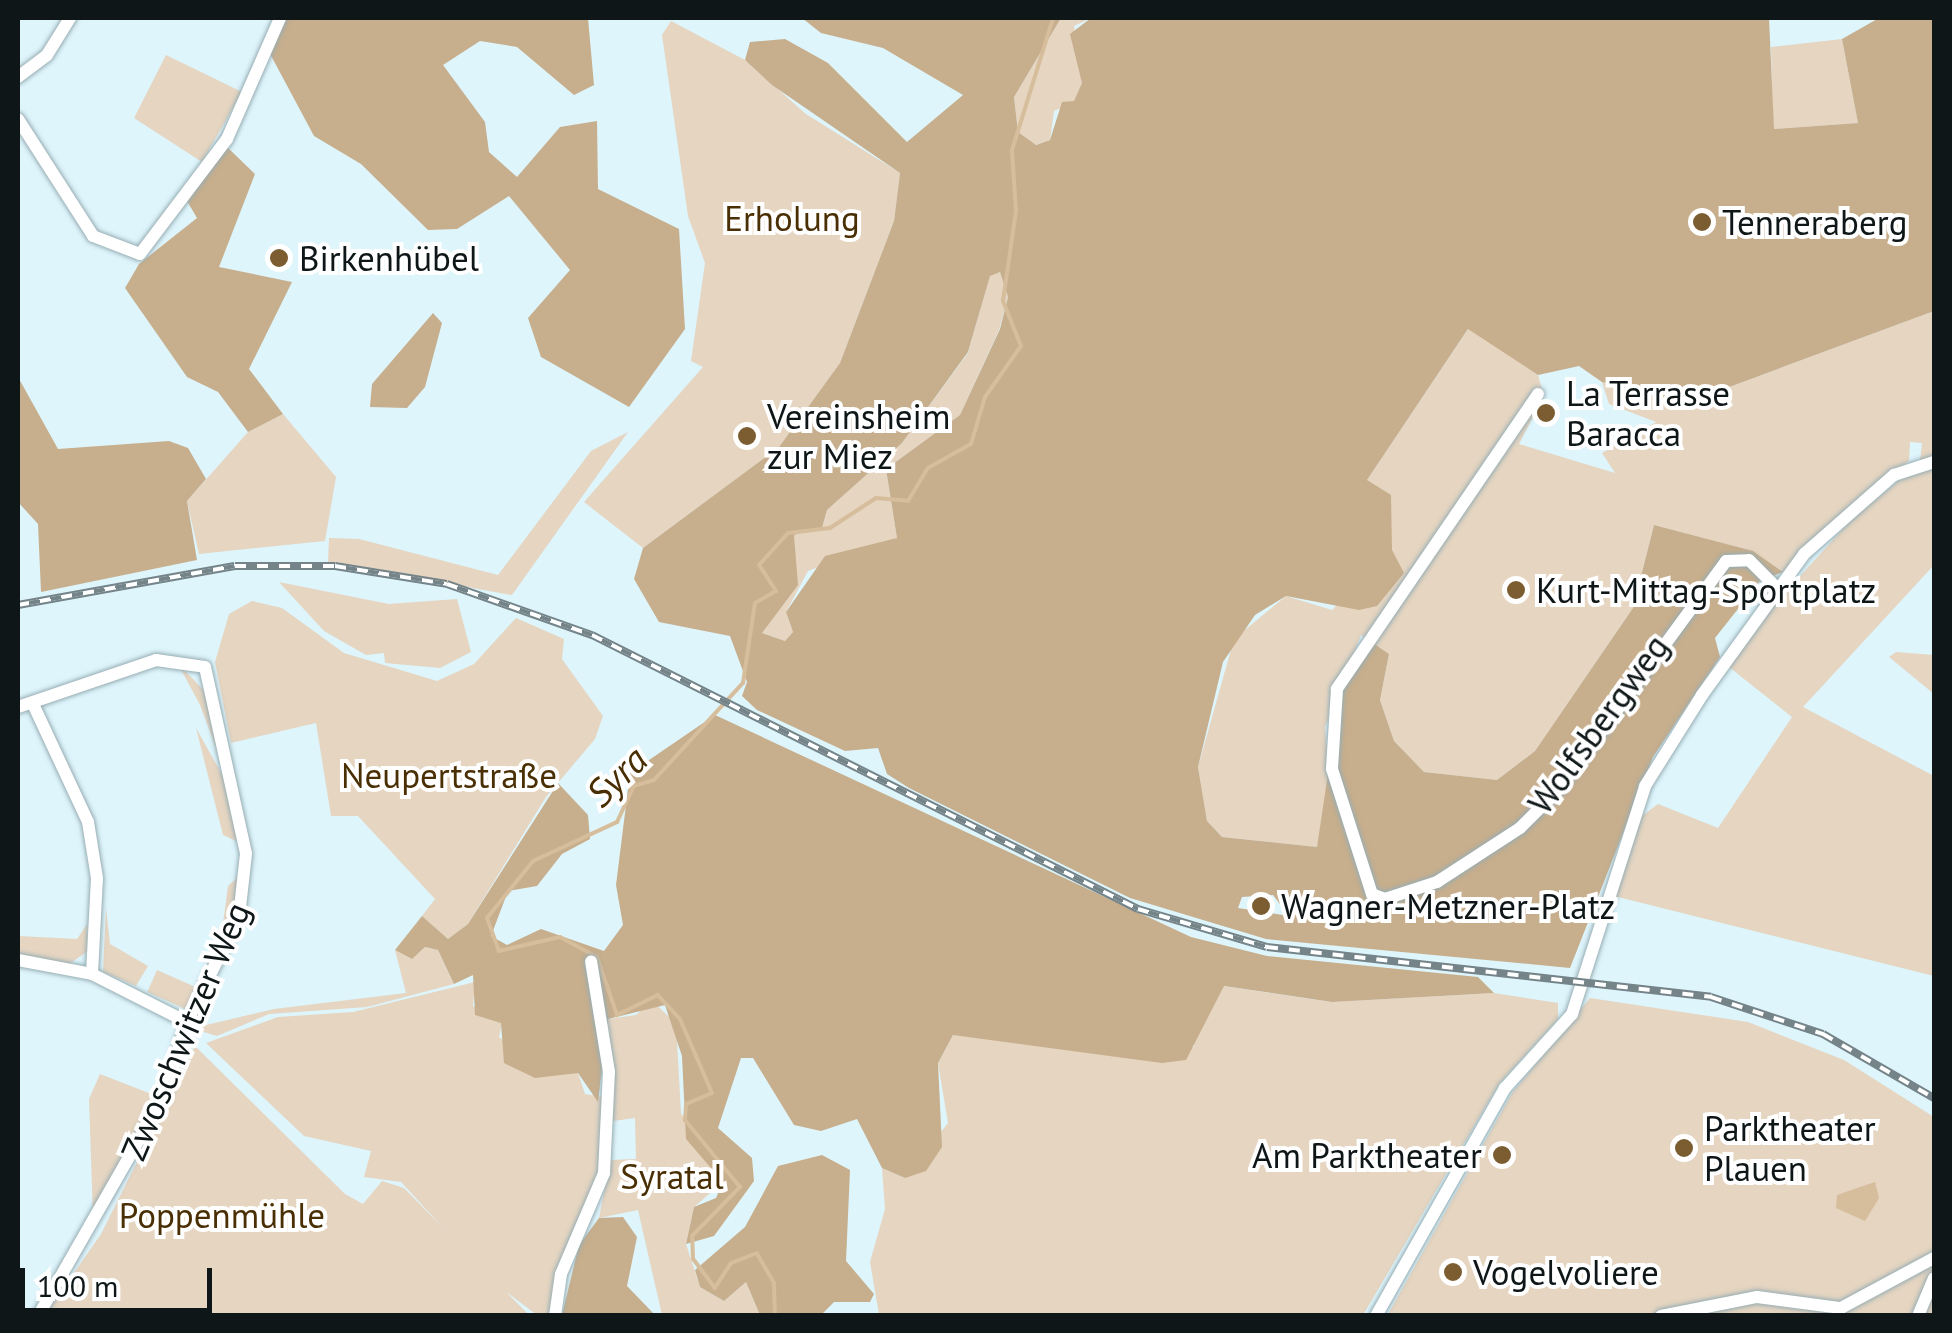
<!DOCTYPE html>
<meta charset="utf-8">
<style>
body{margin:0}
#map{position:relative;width:1952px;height:1333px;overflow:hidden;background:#def5fc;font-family:"PT Sans",sans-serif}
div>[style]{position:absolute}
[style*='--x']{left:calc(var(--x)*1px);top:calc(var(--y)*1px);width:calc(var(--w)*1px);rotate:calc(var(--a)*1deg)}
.green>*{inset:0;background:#e5d5c1;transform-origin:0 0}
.forest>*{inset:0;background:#c7ae8c}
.water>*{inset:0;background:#d6bd9b}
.stream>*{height:4px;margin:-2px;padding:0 2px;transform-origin:2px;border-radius:2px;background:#d6bd9b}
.roads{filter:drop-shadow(0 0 2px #97adb3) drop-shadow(0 0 2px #97adb3)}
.minor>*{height:12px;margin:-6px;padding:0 6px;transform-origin:6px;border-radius:6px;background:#fff}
.rail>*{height:8px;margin-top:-4px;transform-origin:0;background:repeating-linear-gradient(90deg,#fff 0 11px,#758489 0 22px);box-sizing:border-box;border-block:2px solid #758489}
.dots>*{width:28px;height:28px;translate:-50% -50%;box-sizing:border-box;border:5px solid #fff;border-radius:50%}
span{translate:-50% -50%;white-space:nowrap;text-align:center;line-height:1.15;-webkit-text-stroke:8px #fff;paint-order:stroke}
.park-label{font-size:35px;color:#492f03}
.poi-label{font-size:35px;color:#0e1618}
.left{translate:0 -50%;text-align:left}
.right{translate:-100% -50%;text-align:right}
.street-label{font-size:35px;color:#0e1618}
.water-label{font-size:38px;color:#482e02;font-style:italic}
.frame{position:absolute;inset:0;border:20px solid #0e1618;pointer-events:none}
.scale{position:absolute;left:20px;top:1268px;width:192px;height:45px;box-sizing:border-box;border:5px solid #0e1618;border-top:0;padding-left:12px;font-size:30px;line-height:35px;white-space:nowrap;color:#0e1618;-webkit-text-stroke:8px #fff;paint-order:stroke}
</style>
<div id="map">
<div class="green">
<div style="clip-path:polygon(1061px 18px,1091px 18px,1074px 26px,1082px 83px,1074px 102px,1054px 111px,1050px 140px,1035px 145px,1018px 132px,1014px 97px)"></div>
<div style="clip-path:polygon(671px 21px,745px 60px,806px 114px,900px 173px,894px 221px,840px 363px,779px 447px,643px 548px,584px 502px,703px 367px,691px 361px,705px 263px,688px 216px,662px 35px)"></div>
<div style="clip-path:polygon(1842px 39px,1858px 123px,1773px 129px,1771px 47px)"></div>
<div style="clip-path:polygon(166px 55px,242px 92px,202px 162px,134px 118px)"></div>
<div style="clip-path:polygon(1000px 272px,1008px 297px,999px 330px,960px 415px,886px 469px,897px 538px,808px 571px,786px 612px,793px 632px,785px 641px,762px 633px,796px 573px,794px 535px,822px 528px,827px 510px,902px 443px,968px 353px,990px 275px)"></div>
<div style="clip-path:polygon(1934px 311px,1934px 458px,1920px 461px,1922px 443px,1910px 442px,1909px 461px,1783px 572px,1752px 551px,1654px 525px,1633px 608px,1535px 751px,1497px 780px,1424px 772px,1394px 741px,1380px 700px,1389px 654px,1361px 635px,1325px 727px,1331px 789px,1317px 847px,1222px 837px,1207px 821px,1198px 767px,1234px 639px,1286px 596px,1332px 610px,1391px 550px,1367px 480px,1469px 328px,1538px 375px,1544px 396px,1519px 444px,1615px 473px,1602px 453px,1656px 422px,1609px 404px,1602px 382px,1686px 403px)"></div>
<div style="clip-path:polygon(283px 414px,336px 477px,325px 541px,199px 554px,187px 501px,248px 432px)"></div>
<div style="clip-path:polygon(628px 432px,512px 595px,328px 562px,329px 538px,359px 539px,498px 575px,591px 451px)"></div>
<div style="clip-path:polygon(1934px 467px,1934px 565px,1803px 707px,1934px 776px,1934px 976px,1610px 895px,1638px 819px,1658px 804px,1718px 828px,1792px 717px,1729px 667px,1764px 616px,1852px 519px,1902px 478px)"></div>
<div style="clip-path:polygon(279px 582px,389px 604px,457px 599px,471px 652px,440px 668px,385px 663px,384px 653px,366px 655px,324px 631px)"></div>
<div style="clip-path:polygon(252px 601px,282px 608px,344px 653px,437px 681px,474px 664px,516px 618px,564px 639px,562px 659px,603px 716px,595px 739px,546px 797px,468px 924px,448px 939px,422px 916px,435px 899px,358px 816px,331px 816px,316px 723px,231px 743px,215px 662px,229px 614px)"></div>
<div style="clip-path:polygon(1896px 652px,1934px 655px,1934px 694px,1889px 657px)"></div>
<div style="clip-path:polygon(177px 662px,207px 694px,227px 777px,200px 705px)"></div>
<div style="clip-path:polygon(196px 728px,228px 785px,238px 842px,223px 835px)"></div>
<div style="clip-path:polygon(240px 875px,232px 925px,202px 979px,221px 938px,228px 886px)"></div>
<div style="clip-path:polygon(106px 908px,110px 944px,148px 966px,136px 986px,103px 972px)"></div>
<div style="clip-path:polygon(87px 924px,88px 951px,69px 964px,18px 956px,18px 936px,77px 939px)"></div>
<div style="clip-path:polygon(425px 947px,438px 950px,454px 984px,367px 1007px,269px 1014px,217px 1036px,197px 1030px,201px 1011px,202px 1026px,274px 1009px,406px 993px,395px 950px,412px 959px)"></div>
<div style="left:157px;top:970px;width:48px;height:24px;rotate:24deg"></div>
<div style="clip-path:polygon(475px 982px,473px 1006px,502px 1023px,499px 1037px,546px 1073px,578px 1073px,585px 1094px,604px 1097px,600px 1165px,553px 1315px,537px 1315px,493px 1282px,401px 1182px,364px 1177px,371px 1151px,304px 1136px,206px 1043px,278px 1017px,353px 1012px)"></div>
<div style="clip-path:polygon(1223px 986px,1331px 1002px,1494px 993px,1558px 1003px,1558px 1019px,1499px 1084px,1363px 1315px,879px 1315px,870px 1262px,885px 1209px,882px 1168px,905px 1178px,948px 1123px,938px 1063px,953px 1035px,1194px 1047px,1194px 1030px)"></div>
<div style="clip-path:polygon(1590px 998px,1748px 1022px,1844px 1060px,1934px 1117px,1934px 1315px,1387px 1316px,1512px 1093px)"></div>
<div style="clip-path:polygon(652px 1001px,676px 1023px,681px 1113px,723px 1182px,694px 1207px,686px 1244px,700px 1287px,724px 1301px,746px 1282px,760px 1315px,662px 1315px,638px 1210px,599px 1218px,610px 1160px,636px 1159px,635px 1118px,613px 1121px,608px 1019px,636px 1015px)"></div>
<div style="clip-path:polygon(195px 1046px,345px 1194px,363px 1204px,382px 1181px,404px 1188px,529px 1315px,44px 1316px,101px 1234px)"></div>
<div style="clip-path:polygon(100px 1074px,159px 1097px,93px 1218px,89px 1099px)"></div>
</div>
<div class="forest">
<div style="clip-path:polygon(280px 18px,588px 18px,594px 85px,574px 95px,517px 47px,480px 41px,443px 65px,485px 122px,489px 152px,517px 177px,560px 127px,597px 121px,598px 189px,679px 229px,685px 329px,629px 407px,541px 357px,528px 318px,570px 270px,509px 196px,457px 229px,428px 230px,361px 164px,314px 136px,268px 50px)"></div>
<div style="clip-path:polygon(evenodd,802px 18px,1061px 18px,1014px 97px,1018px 132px,1036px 145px,1050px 140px,1062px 102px,1074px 101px,1082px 83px,1070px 34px,1091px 18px,1769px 18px,1774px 129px,1858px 123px,1842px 39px,1879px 18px,1934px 18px,1934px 311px,1686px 403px,1602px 382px,1579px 366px,1538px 375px,1468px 329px,1367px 480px,1391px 495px,1392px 550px,1404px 573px,1377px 606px,1359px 610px,1286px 596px,1255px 615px,1223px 662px,1198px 767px,1207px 821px,1222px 837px,1317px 847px,1341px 687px,1373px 643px,1389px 654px,1380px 700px,1394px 741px,1424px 772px,1497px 780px,1535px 751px,1633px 608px,1654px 525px,1753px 551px,1783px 572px,1760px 581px,1715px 638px,1720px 657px,1653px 757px,1570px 968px,1266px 939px,1130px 898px,909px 788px,887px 774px,878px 748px,845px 751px,757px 710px,742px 696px,747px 682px,730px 636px,659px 622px,634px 579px,643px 548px,779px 447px,840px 363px,894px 221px,900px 173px,772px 85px,745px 60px,750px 42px,785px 39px,828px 63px,907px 142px,963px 95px,883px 48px,821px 33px,802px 18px,1000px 272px,1008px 297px,1000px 329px,960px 415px,886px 469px,897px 538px,825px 556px,786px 612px,793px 632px,785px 641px,762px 633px,798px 585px,794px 535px,822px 528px,827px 510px,902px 443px,968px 352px,990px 276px,1000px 272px,802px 18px,1273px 895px,1289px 916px,1238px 908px,1242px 897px,1273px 895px)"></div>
<div style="clip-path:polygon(226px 146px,255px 174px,219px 267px,292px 282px,249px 369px,283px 414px,248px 432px,218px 392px,187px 377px,125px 288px,139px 264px,197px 218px,187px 201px)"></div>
<div style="clip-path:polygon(433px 313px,442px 323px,425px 387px,407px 408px,370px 407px,372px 384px)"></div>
<div style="clip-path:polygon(18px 377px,58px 449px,169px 441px,188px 448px,206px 479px,187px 501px,197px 560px,41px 592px,38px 524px,18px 502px)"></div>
<div style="clip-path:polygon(715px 715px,1191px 937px,1267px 956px,1478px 977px,1494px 993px,1332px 1002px,1224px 986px,1186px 1060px,1162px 1063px,953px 1035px,938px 1063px,942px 1147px,926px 1171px,905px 1178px,882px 1168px,857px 1119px,821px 1131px,794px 1125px,753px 1058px,741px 1058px,718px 1128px,752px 1158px,754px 1181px,714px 1236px,686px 1244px,694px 1207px,716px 1198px,723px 1182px,686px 1139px,682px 1056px,665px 1005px,608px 1019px,598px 1102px,578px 1073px,535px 1078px,504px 1063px,501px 1023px,475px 1015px,473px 975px,454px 984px,438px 950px,425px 947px,412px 959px,395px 950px,422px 916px,448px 939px,468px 924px,558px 783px,588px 815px,590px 839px,562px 854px,537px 886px,508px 891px,491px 936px,507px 945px,541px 929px,604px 951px,623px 925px,616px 885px,630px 773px)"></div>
<div style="clip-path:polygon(822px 1155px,850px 1170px,846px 1261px,874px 1294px,870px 1302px,834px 1302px,821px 1315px,760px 1315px,746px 1282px,724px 1301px,700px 1287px,695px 1270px,745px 1227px,778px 1166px)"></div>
<div style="clip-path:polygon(623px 1217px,637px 1237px,627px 1286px,655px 1315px,562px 1315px,579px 1245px,599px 1218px)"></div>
</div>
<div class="water">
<div style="clip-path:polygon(1875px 1182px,1879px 1198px,1865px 1221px,1836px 1208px,1837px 1195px)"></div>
</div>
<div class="stream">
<div style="--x:775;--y:1316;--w:33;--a:-92"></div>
<div style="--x:774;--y:1283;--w:34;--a:-120"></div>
<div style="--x:757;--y:1253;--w:28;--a:159"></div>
<div style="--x:731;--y:1263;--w:30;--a:123"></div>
<div style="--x:715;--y:1288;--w:36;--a:-127"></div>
<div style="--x:693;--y:1259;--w:23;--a:-92"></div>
<div style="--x:692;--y:1236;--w:69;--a:-45.6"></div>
<div style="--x:740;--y:1187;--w:87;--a:-129.4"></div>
<div style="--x:685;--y:1120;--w:16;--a:-86"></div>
<div style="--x:686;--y:1104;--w:28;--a:-23"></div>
<div style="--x:712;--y:1093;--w:81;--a:-113.4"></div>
<div style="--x:680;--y:1019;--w:33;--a:-133"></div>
<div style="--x:658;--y:995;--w:46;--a:154"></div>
<div style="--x:617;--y:1015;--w:61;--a:-109"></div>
<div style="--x:597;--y:957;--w:42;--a:-151.6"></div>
<div style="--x:560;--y:937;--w:63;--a:167.1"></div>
<div style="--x:499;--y:951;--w:35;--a:-110"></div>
<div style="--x:487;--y:918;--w:73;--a:-51.1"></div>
<div style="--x:533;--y:861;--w:93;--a:-24.9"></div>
<div style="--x:617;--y:822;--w:40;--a:-65"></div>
<div style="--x:634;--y:786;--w:21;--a:-17"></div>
<div style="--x:654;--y:780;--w:132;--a:-47.5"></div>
<div style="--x:743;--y:683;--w:81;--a:-81.5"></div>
<div style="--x:755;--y:603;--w:24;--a:-30"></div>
<div style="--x:776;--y:591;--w:31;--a:-123"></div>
<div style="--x:759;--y:565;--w:43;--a:-47.8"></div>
<div style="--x:788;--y:533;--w:42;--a:-6.8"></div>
<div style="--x:830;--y:528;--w:55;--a:-33.1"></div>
<div style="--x:876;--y:498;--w:32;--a:5"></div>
<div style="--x:908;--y:501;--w:39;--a:-59"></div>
<div style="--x:928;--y:468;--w:49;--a:-29.2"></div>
<div style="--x:971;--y:444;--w:49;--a:-73.4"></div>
<div style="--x:985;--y:397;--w:62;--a:-54.8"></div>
<div style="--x:1021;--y:346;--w:48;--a:-111.8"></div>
<div style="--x:1003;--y:301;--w:91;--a:-81.8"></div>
<div style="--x:1016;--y:211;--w:61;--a:-93.8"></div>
<div style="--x:1012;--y:150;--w:138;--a:-72.7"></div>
</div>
<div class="roads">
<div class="minor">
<div style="--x:18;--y:77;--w:36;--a:-37"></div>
<div style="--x:47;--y:55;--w:44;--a:-58.1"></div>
<div style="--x:18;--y:119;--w:139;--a:57.3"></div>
<div style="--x:93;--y:236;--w:50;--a:21"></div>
<div style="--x:140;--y:254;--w:144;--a:-52.9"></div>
<div style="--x:227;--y:139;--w:132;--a:-66.3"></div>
<div style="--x:1538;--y:394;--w:357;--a:124.3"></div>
<div style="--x:1337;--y:689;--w:80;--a:93.6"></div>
<div style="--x:1332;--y:769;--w:131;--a:72.3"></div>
<div style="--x:1372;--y:894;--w:14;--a:21"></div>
<div style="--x:1385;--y:899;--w:55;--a:-18.1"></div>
<div style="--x:1437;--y:882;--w:99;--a:-33"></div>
<div style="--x:1520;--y:828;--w:57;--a:-45"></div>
<div style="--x:1560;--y:788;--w:281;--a:-53.8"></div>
<div style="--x:1726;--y:561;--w:23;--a:-2"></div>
<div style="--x:1749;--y:560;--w:38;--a:45"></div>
<div style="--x:33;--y:704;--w:130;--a:65"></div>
<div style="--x:88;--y:822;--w:57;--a:80.9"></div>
<div style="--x:97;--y:878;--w:96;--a:93"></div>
<div style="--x:18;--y:707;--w:146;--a:-18.8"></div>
<div style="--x:156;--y:660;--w:49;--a:8.1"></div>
<div style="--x:205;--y:667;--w:191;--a:77.6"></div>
<div style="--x:246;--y:854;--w:62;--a:96.4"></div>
<div style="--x:239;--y:916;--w:118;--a:116.1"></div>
<div style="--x:187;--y:1022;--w:77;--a:107.3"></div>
<div style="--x:164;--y:1096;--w:254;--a:119.8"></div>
<div style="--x:18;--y:960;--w:75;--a:10.7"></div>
<div style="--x:92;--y:974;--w:106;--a:26.8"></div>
<div style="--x:555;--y:1316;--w:42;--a:-81.9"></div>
<div style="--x:561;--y:1274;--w:110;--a:-66.9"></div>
<div style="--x:604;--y:1173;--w:101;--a:-87.2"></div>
<div style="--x:609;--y:1072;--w:112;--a:-99.2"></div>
<div style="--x:1376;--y:1316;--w:262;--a:-60.5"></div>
<div style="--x:1505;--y:1088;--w:100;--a:-47.8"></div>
<div style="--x:1572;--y:1014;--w:239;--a:-72.2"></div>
<div style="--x:1645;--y:786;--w:107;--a:-57.9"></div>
<div style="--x:1702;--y:695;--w:174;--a:-54.1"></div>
<div style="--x:1804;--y:554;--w:120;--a:-41.3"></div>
<div style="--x:1894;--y:475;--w:42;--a:-18"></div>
<div style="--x:1661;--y:1316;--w:98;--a:-11.2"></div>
<div style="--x:1757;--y:1297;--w:85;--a:7.5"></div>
<div style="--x:1841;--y:1308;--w:106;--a:-28.3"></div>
<div style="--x:1918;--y:1316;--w:41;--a:-67.2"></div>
</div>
</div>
<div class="rail">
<div style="--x:18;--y:605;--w:220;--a:-10.2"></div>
<div style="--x:235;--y:566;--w:100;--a:0"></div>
<div style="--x:335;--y:566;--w:113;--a:9.1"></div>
<div style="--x:447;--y:584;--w:154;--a:19.4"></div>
<div style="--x:592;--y:635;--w:611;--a:26.65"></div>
<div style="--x:1138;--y:909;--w:134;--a:16.4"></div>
<div style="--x:1267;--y:947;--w:447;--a:6.4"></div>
<div style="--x:1711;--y:997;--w:118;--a:18.3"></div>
<div style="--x:1823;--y:1034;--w:128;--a:30"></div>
</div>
<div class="dots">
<div style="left:1702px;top:222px;background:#7b5d31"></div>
<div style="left:279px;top:258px;background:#7b5d31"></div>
<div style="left:1546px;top:413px;background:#7b5d31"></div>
<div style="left:747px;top:436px;background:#7b5d31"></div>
<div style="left:1516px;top:590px;background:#7b5d31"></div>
<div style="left:1261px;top:906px;background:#7b5d31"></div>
<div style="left:1684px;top:1148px;background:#7b5d31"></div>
<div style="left:1502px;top:1155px;background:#7b5d31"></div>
<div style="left:1453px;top:1272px;background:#7b5d31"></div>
</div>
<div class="park-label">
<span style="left:792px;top:218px">Erholung</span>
<span style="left:449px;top:775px">Neupertstraße</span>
<span style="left:672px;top:1176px">Syratal</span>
<span style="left:222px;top:1215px">Poppenmühle</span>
</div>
<div class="poi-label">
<span class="left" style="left:1722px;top:222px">Tenneraberg</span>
<span class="left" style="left:299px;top:258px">Birkenhübel</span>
<span class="left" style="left:1566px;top:413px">La Terrasse<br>Baracca</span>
<span class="left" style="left:767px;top:436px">Vereinsheim<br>zur Miez</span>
<span class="left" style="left:1536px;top:590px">Kurt-Mittag-Sportplatz</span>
<span class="left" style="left:1281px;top:906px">Wagner-Metzner-Platz</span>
<span class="left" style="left:1704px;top:1148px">Parktheater<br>Plauen</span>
<span class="right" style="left:1482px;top:1155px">Am Parktheater</span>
<span class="left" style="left:1473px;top:1272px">Vogelvoliere</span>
</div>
<div class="street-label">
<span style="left:1598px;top:724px;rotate:-54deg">Wolfsbergweg</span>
<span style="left:185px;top:1031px;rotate:-67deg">Zwoschwitzer Weg</span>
</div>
<div class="water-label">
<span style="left:616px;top:776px;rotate:-44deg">Syra</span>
</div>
<div class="frame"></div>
<div class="scale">100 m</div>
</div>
